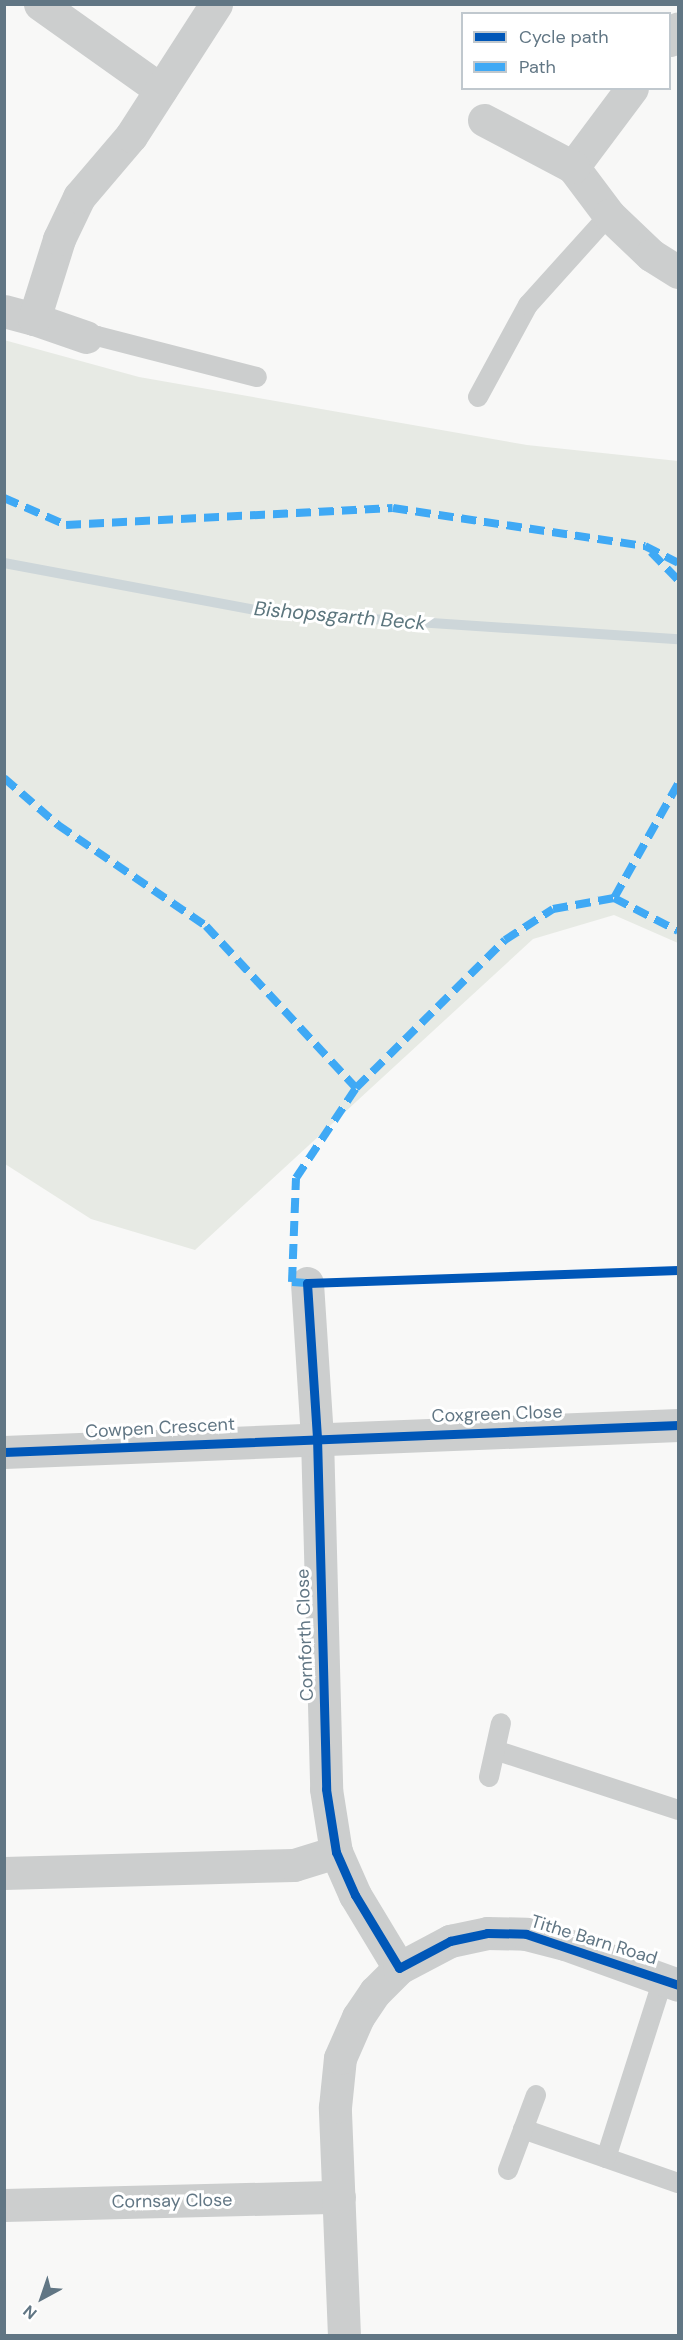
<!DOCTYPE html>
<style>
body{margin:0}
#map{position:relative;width:683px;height:2340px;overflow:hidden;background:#f8f8f7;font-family:"DM Sans",sans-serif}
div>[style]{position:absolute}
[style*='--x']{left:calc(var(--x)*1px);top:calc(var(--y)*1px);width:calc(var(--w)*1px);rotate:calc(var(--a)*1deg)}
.green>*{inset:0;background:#e7eae4}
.stream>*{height:10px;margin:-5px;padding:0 5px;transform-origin:5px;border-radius:5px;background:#cdd6d9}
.lane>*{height:20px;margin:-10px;padding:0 10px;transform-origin:10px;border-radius:10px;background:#cccece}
.street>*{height:33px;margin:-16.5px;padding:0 16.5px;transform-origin:16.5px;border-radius:16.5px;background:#cccece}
.quiet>*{height:8px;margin-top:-4px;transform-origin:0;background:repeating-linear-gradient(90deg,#3fa9f5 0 15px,transparent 0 23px)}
.cycleway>*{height:9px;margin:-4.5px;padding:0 4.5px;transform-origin:4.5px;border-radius:4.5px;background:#0057b8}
span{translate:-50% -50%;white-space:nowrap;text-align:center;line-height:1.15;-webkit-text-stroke:6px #fff;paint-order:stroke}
.street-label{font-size:18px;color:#617684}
.water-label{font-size:20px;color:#5c767e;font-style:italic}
.frame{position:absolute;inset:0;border:6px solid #617684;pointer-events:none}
.legend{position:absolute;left:461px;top:12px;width:210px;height:78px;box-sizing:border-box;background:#fff;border:2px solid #c0c8ce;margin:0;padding:8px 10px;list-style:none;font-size:18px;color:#617684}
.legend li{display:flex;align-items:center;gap:12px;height:30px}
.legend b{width:30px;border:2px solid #c0c8ce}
.north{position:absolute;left:12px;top:2268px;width:60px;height:60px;-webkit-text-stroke:4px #fff;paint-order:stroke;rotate:220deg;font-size:16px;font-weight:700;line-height:24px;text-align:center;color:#617684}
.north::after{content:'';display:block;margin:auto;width:21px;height:27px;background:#617684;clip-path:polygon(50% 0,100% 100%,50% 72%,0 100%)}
</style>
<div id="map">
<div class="green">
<div style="clip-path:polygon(4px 340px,139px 377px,527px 445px,678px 461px,678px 943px,614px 915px,533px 939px,195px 1250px,91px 1219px,5px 1164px)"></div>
</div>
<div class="stream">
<div style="--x:4;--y:563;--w:268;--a:10.6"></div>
<div style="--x:267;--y:612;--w:412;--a:3.8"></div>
</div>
<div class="lane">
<div style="--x:86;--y:337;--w:11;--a:-5"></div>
<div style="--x:97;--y:336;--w:165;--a:14.4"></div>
<div style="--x:478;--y:397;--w:105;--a:-61.5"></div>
<div style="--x:528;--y:305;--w:121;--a:-48"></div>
<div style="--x:498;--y:1751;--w:189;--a:18.1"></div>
<div style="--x:489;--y:1777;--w:55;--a:-77.5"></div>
<div style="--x:523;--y:2129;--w:164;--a:19.2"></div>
<div style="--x:606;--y:2158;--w:188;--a:-72.3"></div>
<div style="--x:508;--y:2170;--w:80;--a:-69.5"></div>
</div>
<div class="street">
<div style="--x:40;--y:4;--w:148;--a:35.4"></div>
<div style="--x:670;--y:40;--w:14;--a:-56"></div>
<div style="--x:632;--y:88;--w:99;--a:126.8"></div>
<div style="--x:573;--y:167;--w:60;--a:53.1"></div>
<div style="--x:609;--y:215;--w:58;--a:43.6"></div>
<div style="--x:651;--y:255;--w:32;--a:32"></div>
<div style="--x:484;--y:120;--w:101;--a:27.8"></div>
<div style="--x:4;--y:311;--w:31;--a:15"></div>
<div style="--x:86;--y:337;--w:55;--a:-160.9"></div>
<div style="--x:34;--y:319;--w:84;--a:-72.6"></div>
<div style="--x:59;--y:239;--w:47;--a:-64.5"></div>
<div style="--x:79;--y:197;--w:80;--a:-49.6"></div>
<div style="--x:131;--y:136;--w:157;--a:-57.2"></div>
<div style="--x:307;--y:1283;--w:154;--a:86.3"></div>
<div style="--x:317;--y:1437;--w:352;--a:88.5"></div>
<div style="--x:326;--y:1789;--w:64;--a:81"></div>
<div style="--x:336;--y:1852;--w:47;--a:66.2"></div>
<div style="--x:355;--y:1895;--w:85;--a:58.9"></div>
<div style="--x:4;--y:1452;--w:675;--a:-2.29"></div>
<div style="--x:4;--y:1873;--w:290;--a:-1.6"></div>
<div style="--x:294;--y:1865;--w:44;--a:-17.2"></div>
<div style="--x:4;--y:2205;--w:335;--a:-1.4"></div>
<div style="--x:344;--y:2336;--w:229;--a:-92.3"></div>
<div style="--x:335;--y:2107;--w:49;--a:-84.2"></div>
<div style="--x:340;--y:2058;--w:45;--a:-66.3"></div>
<div style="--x:358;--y:2017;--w:30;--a:-56"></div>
<div style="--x:375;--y:1992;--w:34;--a:-45"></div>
<div style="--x:399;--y:1968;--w:58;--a:-27.9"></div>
<div style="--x:450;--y:1941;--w:38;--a:-12"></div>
<div style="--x:487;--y:1933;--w:39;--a:1"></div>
<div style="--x:526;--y:1934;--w:40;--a:14.4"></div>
<div style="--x:565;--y:1944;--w:120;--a:19.9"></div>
</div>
<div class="quiet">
<div style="--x:4;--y:498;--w:68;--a:23.5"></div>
<div style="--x:66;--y:525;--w:327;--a:-3"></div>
<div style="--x:393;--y:508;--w:255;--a:8.6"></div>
<div style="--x:645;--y:546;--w:37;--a:27"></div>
<div style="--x:651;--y:552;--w:39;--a:46"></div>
<div style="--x:4;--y:778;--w:72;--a:41"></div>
<div style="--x:58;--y:825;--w:179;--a:34.3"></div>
<div style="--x:206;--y:926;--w:221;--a:47.2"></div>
<div style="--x:678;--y:784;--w:131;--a:119.3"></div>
<div style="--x:614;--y:898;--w:72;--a:27.3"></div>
<div style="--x:307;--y:1283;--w:15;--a:-176"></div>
<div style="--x:292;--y:1282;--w:104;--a:-87.8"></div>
<div style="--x:296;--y:1178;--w:108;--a:-56.3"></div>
<div style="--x:356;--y:1088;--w:210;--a:-44.8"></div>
<div style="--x:505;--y:940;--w:57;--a:-32.9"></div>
<div style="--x:553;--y:909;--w:62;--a:-10.2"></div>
</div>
<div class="cycleway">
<div style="--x:678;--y:1270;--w:371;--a:178"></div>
<div style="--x:307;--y:1283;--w:154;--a:86.3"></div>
<div style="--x:317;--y:1437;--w:352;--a:88.5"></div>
<div style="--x:326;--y:1789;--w:64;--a:81"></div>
<div style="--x:336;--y:1852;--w:47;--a:66.2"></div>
<div style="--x:355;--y:1895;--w:85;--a:58.9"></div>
<div style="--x:399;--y:1968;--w:58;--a:-27.9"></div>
<div style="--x:450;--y:1941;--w:38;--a:-12"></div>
<div style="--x:487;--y:1933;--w:39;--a:1"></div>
<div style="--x:526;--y:1934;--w:160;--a:18.5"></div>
<div style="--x:4;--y:1452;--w:675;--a:-2.29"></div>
</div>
<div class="street-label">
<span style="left:497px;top:1414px;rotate:-2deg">Coxgreen Close</span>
<span style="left:160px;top:1428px;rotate:-3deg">Cowpen Crescent</span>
<span style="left:305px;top:1635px;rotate:-92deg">Cornforth Close</span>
<span style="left:594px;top:1940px;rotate:17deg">Tithe Barn Road</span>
<span style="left:172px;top:2201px;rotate:-1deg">Cornsay Close</span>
</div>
<div class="water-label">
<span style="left:340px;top:616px;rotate:5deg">Bishopsgarth Beck</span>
</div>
<div class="frame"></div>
<ul class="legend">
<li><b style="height:8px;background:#0057b8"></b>Cycle path</li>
<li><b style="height:8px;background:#3fa9f5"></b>Path</li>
</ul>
<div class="north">N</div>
</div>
